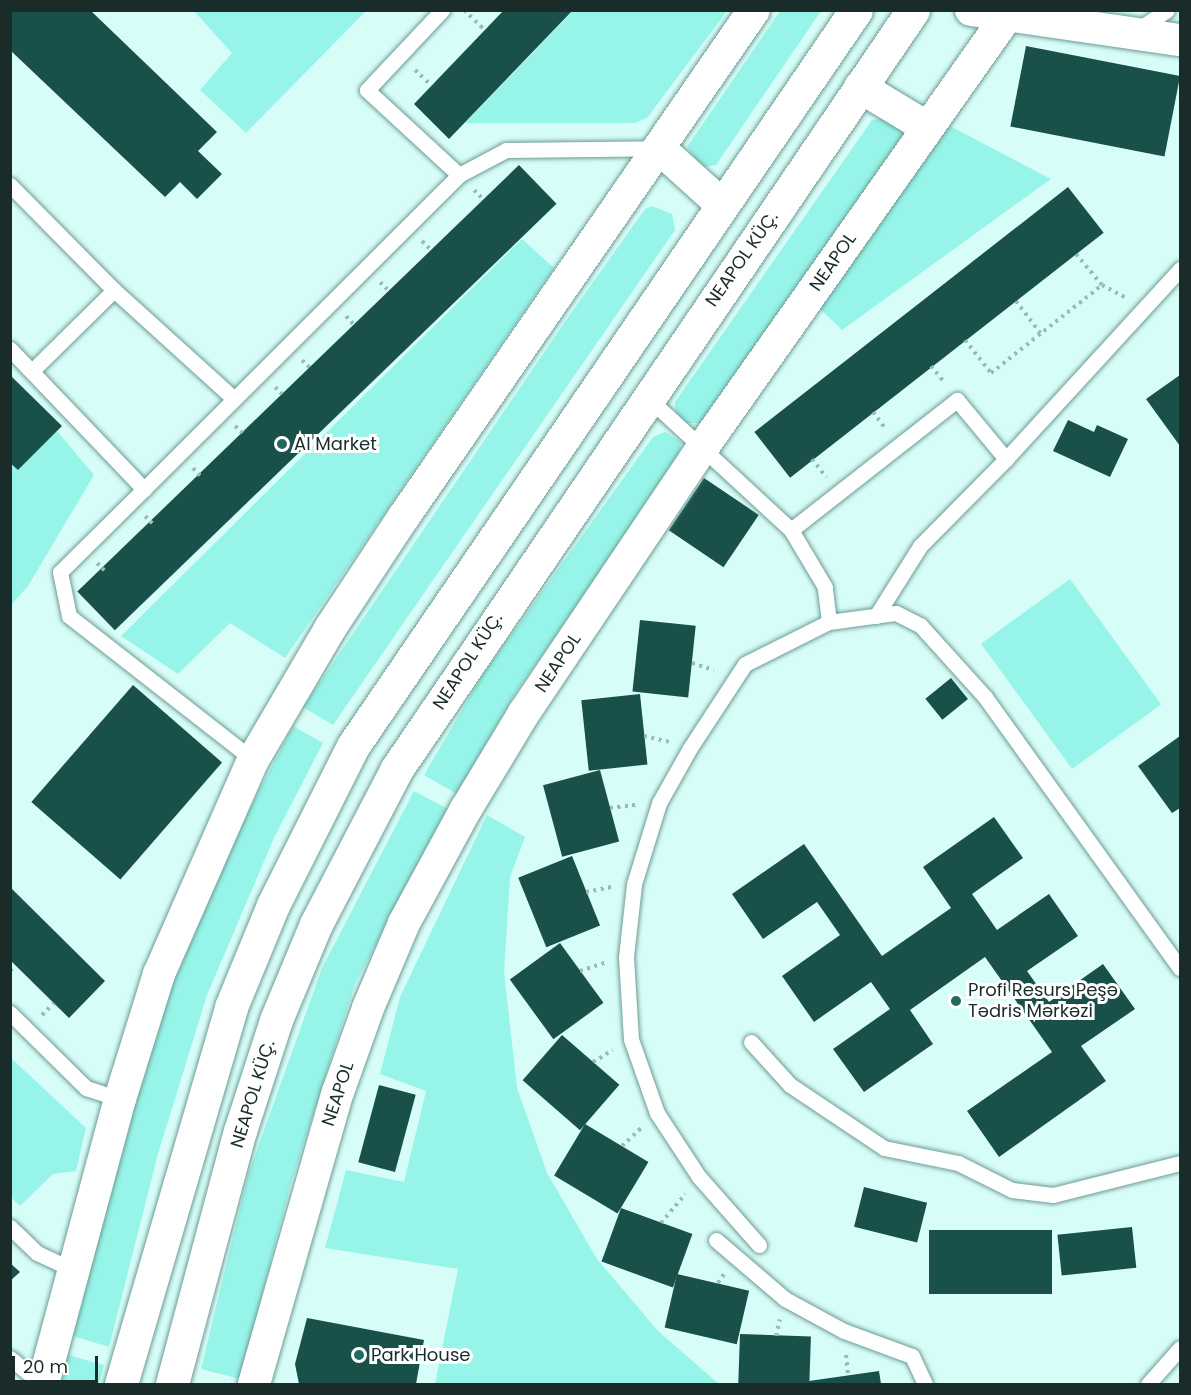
<!DOCTYPE html>
<meta charset="utf-8">
<style>
body{margin:0}
#map{position:relative;width:1191px;height:1395px;overflow:hidden;background:#d7fdf8;font-family:Poppins,sans-serif}
div>[style]{position:absolute}
[style*='--x']{left:calc(var(--x)*1px);top:calc(var(--y)*1px);width:calc(var(--w)*1px);rotate:calc(var(--a)*1deg)}
.green>*{inset:0;background:#97f4e8;transform-origin:0 0}
.building>*{inset:0;background:#1a504a;transform-origin:0 0}
.path>*{height:4px;margin-top:-2px;transform-origin:0;background:repeating-linear-gradient(90deg,#9abab6 0 3px,transparent 0 7.5px)}
.roads{filter:drop-shadow(0 0 2px #6e9b95) drop-shadow(0 0 2px #6e9b95)}
.service>*{height:15px;margin:-7.5px;padding:0 7.5px;transform-origin:7.5px;border-radius:7.5px;background:#fff}
.minor>*{height:32px;margin:-16px;padding:0 16px;transform-origin:16px;border-radius:16px;background:#fff}
.secondary>*{height:33px;margin:-16.5px;padding:0 16.5px;transform-origin:16.5px;border-radius:16.5px;background:#fff}
.dots>*{width:16px;height:16px;translate:-50% -50%;box-sizing:border-box;border:3px solid #fff;border-radius:50%}
span{translate:-50% -50%;white-space:nowrap;text-align:center;line-height:1.15;-webkit-text-stroke:6px #fff;paint-order:stroke}
.street-label{font-size:18px;color:#1a2c2a}
.poi-label{font-size:18px;color:#1a2c2a}
.left{translate:0 -50%;text-align:left}
.frame{position:absolute;inset:0;border:12px solid #1a2c2a;pointer-events:none}
.scale{position:absolute;left:12px;top:1356px;width:86px;height:27px;box-sizing:border-box;border:3px solid #1a2c2a;border-top:0;padding-left:8px;font-size:18px;line-height:21px;white-space:nowrap;color:#1a2c2a;-webkit-text-stroke:4px #fff;paint-order:stroke}
</style>
<div id="map">
<div class="green">
<div style="clip-path:polygon(194px 11px,366px 11px,246px 133px,200px 90px,232px 53px)"></div>
<div style="clip-path:polygon(573px 11px,727px 11px,647px 118px,635px 123px,465px 123px)"></div>
<div style="clip-path:polygon(780px 11px,821px 11px,716px 165px,702px 167px,687px 147px)"></div>
<div style="clip-path:polygon(888px 118px,901px 127px,904px 143px,701px 423px,685px 423px,675px 410px,675px 402px,872px 120px)"></div>
<div style="clip-path:polygon(948px 125px,1051px 179px,842px 330px,818px 307px)"></div>
<div style="clip-path:polygon(652px 206px,672px 214px,675px 230px,333px 725px,303px 707px,564px 323px,645px 209px)"></div>
<div style="clip-path:polygon(522px 239px,554px 268px,285px 658px,230px 623px,178px 674px,121px 636px)"></div>
<div style="clip-path:polygon(57px 431px,94px 475px,28px 586px,11px 605px,10px 463px,18px 470px)"></div>
<div style="clip-path:polygon(665px 432px,681px 442px,679px 461px,516px 692px,457px 794px,424px 775px,483px 674px,653px 437px)"></div>
<div style="left:1070px;top:579px;width:155px;height:110px;rotate:54deg"></div>
<div style="clip-path:polygon(293px 726px,323px 743px,274px 838px,207px 995px,158px 1154px,109px 1347px,73px 1336px,122px 1141px,173px 982px,241px 825px)"></div>
<div style="clip-path:polygon(414px 791px,448px 809px,355px 984px,291px 1183px,240px 1379px,201px 1369px,248px 1175px,322px 968px)"></div>
<div style="clip-path:polygon(487px 815px,525px 837px,510px 877px,504px 972px,517px 1088px,547px 1173px,597px 1259px,658px 1331px,719px 1384px,435px 1384px,458px 1269px,325px 1248px,346px 1170px,404px 1182px,426px 1091px,380px 1074px,400px 997px)"></div>
<div style="clip-path:polygon(10px 1057px,86px 1128px,76px 1171px,53px 1174px,20px 1206px,11px 1197px)"></div>
<div style="clip-path:polygon(68px 1355px,104px 1365px,99px 1384px,60px 1384px)"></div>
</div>
<div class="building">
<div style="clip-path:polygon(10px 10px,90px 10px,217px 132px,198px 151px,222px 174px,197px 199px,180px 182px,165px 197px,10px 50px)"></div>
<div style="clip-path:polygon(504px 10px,573px 10px,449px 139px,414px 104px)"></div>
<div style="left:1026px;top:46px;width:157px;height:82px;rotate:11deg"></div>
<div style="left:519px;top:165px;width:54px;height:614px;rotate:46deg"></div>
<div style="left:1068px;top:187px;width:58px;height:398px;rotate:52deg"></div>
<div style="clip-path:polygon(10px 375px,62px 426px,18px 470px,10px 463px)"></div>
<div style="clip-path:polygon(1180px 375px,1180px 446px,1146px 399px)"></div>
<div style="clip-path:polygon(1068px 420px,1094px 432px,1097px 425px,1128px 439px,1110px 477px,1053px 451px)"></div>
<div style="left:704px;top:478px;width:66px;height:63px;rotate:34deg"></div>
<div style="left:640px;top:620px;width:56px;height:72px;rotate:6deg"></div>
<div style="left:951px;top:678px;width:27px;height:33px;rotate:51deg"></div>
<div style="left:133px;top:685px;width:118px;height:155px;rotate:41deg"></div>
<div style="left:640px;top:694px;width:71px;height:59px;rotate:84deg"></div>
<div style="clip-path:polygon(1180px 736px,1180px 808px,1172px 813px,1138px 766px)"></div>
<div style="left:600px;top:770px;width:74px;height:59px;rotate:75deg"></div>
<div style="clip-path:polygon(994px 817px,1023px 858px,972px 894px,997px 930px,1049px 894px,1078px 936px,1027px 971px,1049px 1002px,1103px 964px,1135px 1009px,1081px 1046px,1106px 1081px,999px 1157px,967px 1111px,1052px 1052px,985px 957px,910px 1010px,933px 1044px,864px 1092px,833px 1049px,890px 1009px,871px 982px,814px 1022px,782px 976px,840px 935px,817px 902px,763px 939px,732px 894px,804px 844px,882px 956px,951px 908px,923px 867px)"></div>
<div style="left:572px;top:856px;width:75px;height:58px;rotate:68deg"></div>
<div style="clip-path:polygon(10px 887px,105px 981px,69px 1018px,10px 960px)"></div>
<div style="left:560px;top:943px;width:74px;height:62px;rotate:54deg"></div>
<div style="left:562px;top:1035px;width:76px;height:60px;rotate:41deg"></div>
<div style="left:379px;top:1085px;width:38px;height:80px;rotate:15deg"></div>
<div style="left:585px;top:1124px;width:74px;height:60px;rotate:31deg"></div>
<div style="left:864px;top:1187px;width:65px;height:41px;rotate:14deg"></div>
<div style="left:621px;top:1208px;width:76px;height:57px;rotate:20deg"></div>
<div style="left:1132px;top:1227px;width:41px;height:75px;rotate:84deg"></div>
<div style="left:929px;top:1230px;width:123px;height:64px"></div>
<div style="clip-path:polygon(10px 1263px,20px 1272px,10px 1281px)"></div>
<div style="left:677px;top:1274px;width:74px;height:55px;rotate:13deg"></div>
<div style="clip-path:polygon(307px 1318px,424px 1340px,416px 1384px,299px 1384px,295px 1364px)"></div>
<div style="left:740px;top:1334px;width:71px;height:50px;rotate:2deg"></div>
<div style="clip-path:polygon(879px 1371px,881px 1384px,809px 1384px,809px 1381px)"></div>
</div>
<div class="path">
<div style="--x:464;--y:10;--w:29;--a:44"></div>
<div style="--x:415;--y:70;--w:23;--a:43"></div>
<div style="--x:474;--y:190;--w:14;--a:45"></div>
<div style="--x:422;--y:241;--w:14;--a:45"></div>
<div style="--x:1076;--y:254;--w:40;--a:50"></div>
<div style="--x:380;--y:282;--w:14;--a:45"></div>
<div style="--x:1016;--y:301;--w:41;--a:52.9"></div>
<div style="--x:346;--y:316;--w:15;--a:48"></div>
<div style="--x:965;--y:340;--w:42;--a:51.8"></div>
<div style="--x:991;--y:373;--w:142;--a:-38.4"></div>
<div style="--x:1102;--y:285;--w:27;--a:28"></div>
<div style="--x:302;--y:360;--w:14;--a:45"></div>
<div style="--x:931;--y:366;--w:21;--a:51"></div>
<div style="--x:275;--y:387;--w:14;--a:45"></div>
<div style="--x:873;--y:412;--w:20;--a:53"></div>
<div style="--x:235;--y:426;--w:15;--a:42"></div>
<div style="--x:812;--y:459;--w:23;--a:52"></div>
<div style="--x:193;--y:468;--w:15;--a:48"></div>
<div style="--x:145;--y:516;--w:14;--a:45"></div>
<div style="--x:97;--y:563;--w:14;--a:45"></div>
<div style="--x:692;--y:663;--w:23;--a:18"></div>
<div style="--x:644;--y:736;--w:26;--a:13"></div>
<div style="--x:610;--y:808;--w:26;--a:-7"></div>
<div style="--x:586;--y:892;--w:26;--a:-11"></div>
<div style="--x:10;--y:971;--w:8;--a:-45"></div>
<div style="--x:580;--y:971;--w:26;--a:-18"></div>
<div style="--x:42;--y:1015;--w:17;--a:-45"></div>
<div style="--x:593;--y:1062;--w:23;--a:-31"></div>
<div style="--x:622;--y:1146;--w:26;--a:-43"></div>
<div style="--x:661;--y:1223;--w:38;--a:-50"></div>
<div style="--x:718;--y:1283;--w:11;--a:-56"></div>
<div style="--x:776;--y:1336;--w:17;--a:-77"></div>
<div style="--x:846;--y:1355;--w:20;--a:84"></div>
</div>
<div class="roads">
<div class="service">
<div style="--x:1136;--y:31;--w:37;--a:-34"></div>
<div style="--x:459;--y:175;--w:53;--a:-28"></div>
<div style="--x:506;--y:150;--w:153;--a:-0.7"></div>
<div style="--x:10;--y:185;--w:148;--a:45.3"></div>
<div style="--x:114;--y:290;--w:115;--a:135.4"></div>
<div style="--x:114;--y:290;--w:162;--a:42.2"></div>
<div style="--x:10;--y:349;--w:194;--a:46.3"></div>
<div style="--x:144;--y:489;--w:118;--a:135.3"></div>
<div style="--x:60;--y:572;--w:45;--a:78.4"></div>
<div style="--x:69;--y:616;--w:234;--a:38"></div>
<div style="--x:647;--y:397;--w:196;--a:42.7"></div>
<div style="--x:791;--y:530;--w:211;--a:-38.1"></div>
<div style="--x:957;--y:400;--w:77;--a:50.3"></div>
<div style="--x:1006;--y:459;--w:258;--a:-47.5"></div>
<div style="--x:144;--y:489;--w:445;--a:-44.9"></div>
<div style="--x:459;--y:175;--w:125;--a:-137.3"></div>
<div style="--x:367;--y:90;--w:110;--a:-46.8"></div>
<div style="--x:876;--y:616;--w:83;--a:-57.8"></div>
<div style="--x:920;--y:546;--w:122;--a:-45.3"></div>
<div style="--x:829;--y:622;--w:68;--a:-7.7"></div>
<div style="--x:896;--y:613;--w:27;--a:27"></div>
<div style="--x:920;--y:625;--w:97;--a:47.9"></div>
<div style="--x:985;--y:697;--w:334;--a:54.3"></div>
<div style="--x:10;--y:1013;--w:107;--a:44.6"></div>
<div style="--x:86;--y:1088;--w:36;--a:18"></div>
<div style="--x:751;--y:1042;--w:58;--a:47.8"></div>
<div style="--x:790;--y:1085;--w:113;--a:33.8"></div>
<div style="--x:884;--y:1148;--w:76;--a:11.5"></div>
<div style="--x:958;--y:1163;--w:60;--a:26.6"></div>
<div style="--x:1012;--y:1190;--w:41;--a:7"></div>
<div style="--x:1053;--y:1195;--w:131;--a:-14.1"></div>
<div style="--x:10;--y:1227;--w:37;--a:44"></div>
<div style="--x:37;--y:1253;--w:38;--a:25"></div>
<div style="--x:716;--y:1240;--w:91;--a:40.5"></div>
<div style="--x:785;--y:1299;--w:67;--a:28.5"></div>
<div style="--x:844;--y:1331;--w:72;--a:20.2"></div>
<div style="--x:912;--y:1356;--w:31;--a:65"></div>
<div style="--x:759;--y:1245;--w:91;--a:-131.4"></div>
<div style="--x:699;--y:1177;--w:77;--a:-123.3"></div>
<div style="--x:657;--y:1113;--w:78;--a:-109.4"></div>
<div style="--x:631;--y:1039;--w:82;--a:-93.5"></div>
<div style="--x:626;--y:957;--w:73;--a:-83.7"></div>
<div style="--x:634;--y:884;--w:85;--a:-72.8"></div>
<div style="--x:659;--y:803;--w:63;--a:-60.6"></div>
<div style="--x:690;--y:748;--w:100;--a:-56.8"></div>
<div style="--x:745;--y:664;--w:94;--a:-26.6"></div>
<div style="--x:829;--y:622;--w:35;--a:-97"></div>
<div style="--x:825;--y:587;--w:66;--a:-120.8"></div>
<div style="--x:10;--y:1358;--w:41;--a:39.1"></div>
<div style="--x:1148;--y:1384;--w:48;--a:-48.4"></div>
</div>
<div class="minor">
<div style="--x:971;--y:10;--w:211;--a:8.2"></div>
<div style="--x:860;--y:87;--w:79;--a:31.1"></div>
<div style="--x:659;--y:148;--w:85;--a:42.1"></div>
<div style="--x:43;--y:1384;--w:295;--a:-74.9"></div>
<div style="--x:120;--y:1099;--w:131;--a:-72.7"></div>
<div style="--x:159;--y:974;--w:234;--a:-66.3"></div>
<div style="--x:253;--y:760;--w:154;--a:-59.6"></div>
<div style="--x:331;--y:627;--w:131;--a:-56.6"></div>
<div style="--x:403;--y:518;--w:617;--a:-55.36"></div>
<div style="--x:254;--y:1384;--w:304;--a:-74"></div>
<div style="--x:338;--y:1092;--w:89;--a:-70.3"></div>
<div style="--x:368;--y:1008;--w:92;--a:-67"></div>
<div style="--x:404;--y:923;--w:130;--a:-61.5"></div>
<div style="--x:466;--y:809;--w:112;--a:-58.9"></div>
<div style="--x:524;--y:713;--w:317;--a:-56.1"></div>
<div style="--x:701;--y:450;--w:538;--a:-54.83"></div>
</div>
<div class="secondary">
<div style="--x:121;--y:1384;--w:393;--a:-73.7"></div>
<div style="--x:231;--y:1007;--w:110;--a:-67.6"></div>
<div style="--x:273;--y:905;--w:178;--a:-63.3"></div>
<div style="--x:353;--y:746;--w:891;--a:-55.65"></div>
<div style="--x:172;--y:1384;--w:262;--a:-75"></div>
<div style="--x:240;--y:1131;--w:117;--a:-72"></div>
<div style="--x:276;--y:1020;--w:104;--a:-67.4"></div>
<div style="--x:316;--y:924;--w:174;--a:-62.5"></div>
<div style="--x:396;--y:770;--w:919;--a:-55.77"></div>
</div>
</div>
<div class="dots">
<div style="left:282px;top:444px;background:#206a63"></div>
<div style="left:956px;top:1001px;background:#206a63"></div>
<div style="left:359px;top:1355px;background:#206a63"></div>
</div>
<div class="street-label">
<span style="left:742px;top:259px;rotate:-55deg">NEAPOL KÜÇ.</span>
<span style="left:833px;top:262px;rotate:-55deg">NEAPOL</span>
<span style="left:468px;top:661px;rotate:-57deg">NEAPOL KÜÇ.</span>
<span style="left:558px;top:663px;rotate:-56deg">NEAPOL</span>
<span style="left:253px;top:1094px;rotate:-73deg">NEAPOL KÜÇ.</span>
<span style="left:338px;top:1094px;rotate:-72deg">NEAPOL</span>
</div>
<div class="poi-label">
<span class="left" style="left:294px;top:444px">Al Market</span>
<span class="left" style="left:968px;top:1001px">Profi Resurs Peşə<br>Tədris Mərkəzi</span>
<span class="left" style="left:371px;top:1355px">Park House</span>
</div>
<div class="frame"></div>
<div class="scale">20 m</div>
</div>
